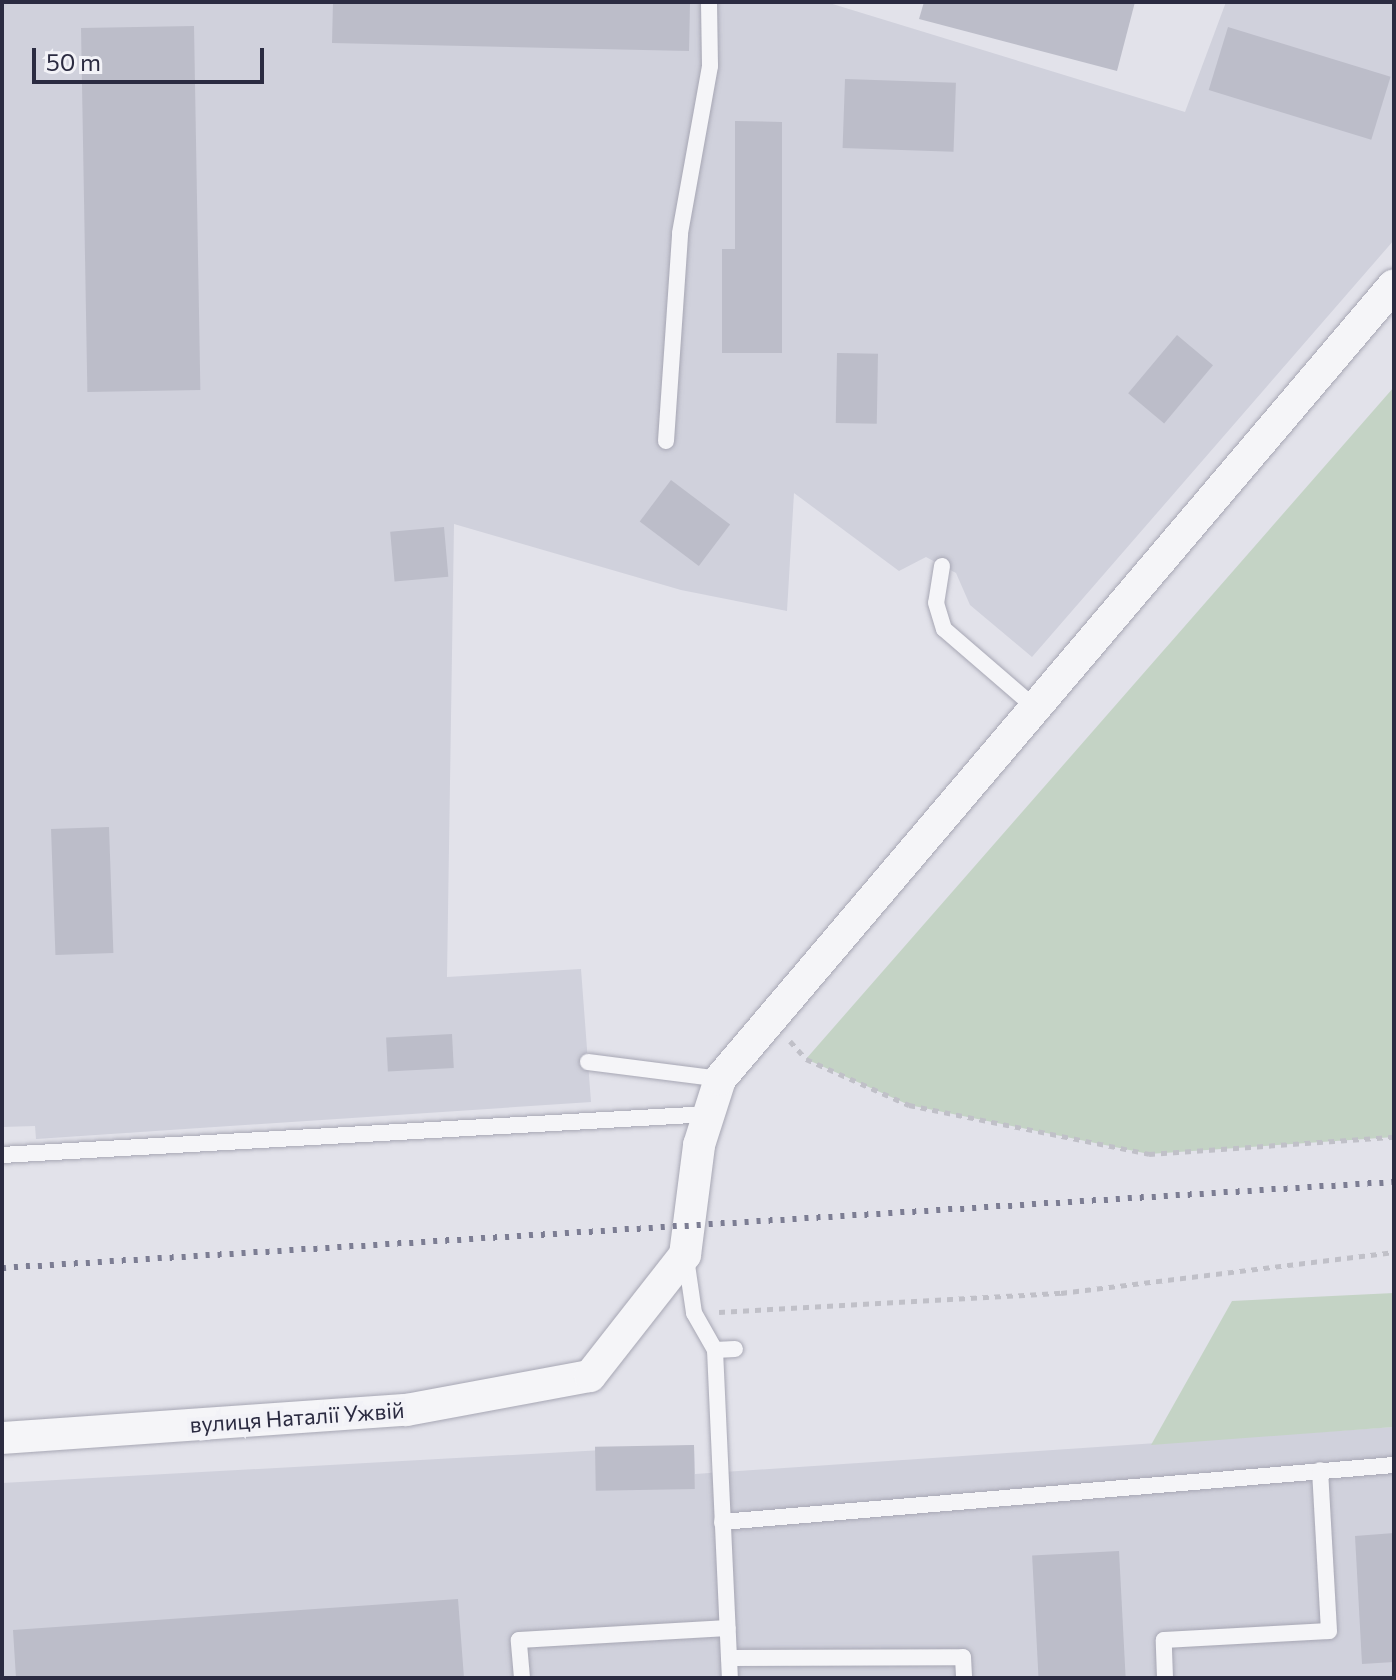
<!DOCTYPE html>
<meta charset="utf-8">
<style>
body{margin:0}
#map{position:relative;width:1396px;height:1680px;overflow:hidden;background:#e2e2ea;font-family:Commissioner,sans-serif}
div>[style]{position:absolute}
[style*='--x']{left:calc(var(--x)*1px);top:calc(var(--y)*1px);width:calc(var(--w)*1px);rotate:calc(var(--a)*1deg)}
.built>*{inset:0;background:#d0d1dc}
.green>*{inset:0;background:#c4d3c5}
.building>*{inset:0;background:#bcbdc9;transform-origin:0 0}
.path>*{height:5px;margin-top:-2.5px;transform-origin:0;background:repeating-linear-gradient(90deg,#c0c0c8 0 6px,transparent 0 12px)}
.roads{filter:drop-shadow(0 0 2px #a7a7b4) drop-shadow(0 0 2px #a7a7b4)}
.lane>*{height:16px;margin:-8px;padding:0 8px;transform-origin:8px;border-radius:8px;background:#f5f5f8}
.street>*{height:32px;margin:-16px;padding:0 16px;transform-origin:16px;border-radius:16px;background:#f5f5f8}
.rail>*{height:6px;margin-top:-3px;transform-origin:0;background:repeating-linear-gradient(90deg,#7c7d93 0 4px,transparent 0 12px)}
span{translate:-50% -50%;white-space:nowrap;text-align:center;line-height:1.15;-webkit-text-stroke:8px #f2f2f7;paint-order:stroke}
.street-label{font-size:22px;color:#2b2b41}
.frame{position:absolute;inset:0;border:4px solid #2b2b41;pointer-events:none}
.scale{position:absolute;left:32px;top:48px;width:232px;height:36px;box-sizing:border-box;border:4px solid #2b2b41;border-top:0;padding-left:10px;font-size:24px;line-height:28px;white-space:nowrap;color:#2b2b41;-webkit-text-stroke:6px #f2f2f7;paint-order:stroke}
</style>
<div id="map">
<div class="built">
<div style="clip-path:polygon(2px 2px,826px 2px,1185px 112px,1226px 2px,1394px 2px,1394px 240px,1032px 657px,970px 605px,956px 573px,926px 557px,899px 571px,794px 493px,787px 611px,681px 590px,454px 524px,447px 977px,581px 969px,591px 1102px,36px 1139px,35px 1126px,2px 1127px)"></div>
<div style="clip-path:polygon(1394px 1427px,1394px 1678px,2px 1678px,2px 1483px,694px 1445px,695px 1474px)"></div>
</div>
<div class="green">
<div style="clip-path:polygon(1394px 387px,1394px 1137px,1149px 1154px,909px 1105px,806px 1059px)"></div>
<div style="clip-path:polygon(1394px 1293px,1394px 1427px,1151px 1445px,1232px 1301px)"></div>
</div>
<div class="building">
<div style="clip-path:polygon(333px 2px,690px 3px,689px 51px,332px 43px)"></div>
<div style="clip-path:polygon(924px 2px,1135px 2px,1117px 71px,919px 19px)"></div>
<div style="left:194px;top:26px;width:364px;height:113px;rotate:89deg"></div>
<div style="left:1228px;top:27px;width:170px;height:66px;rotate:17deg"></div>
<div style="left:845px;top:79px;width:111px;height:69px;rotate:2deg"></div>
<div style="clip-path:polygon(735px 121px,782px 122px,782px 353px,722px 353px,722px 249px,735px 249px)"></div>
<div style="left:1177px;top:335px;width:47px;height:76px;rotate:40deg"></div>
<div style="left:837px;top:353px;width:41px;height:70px;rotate:1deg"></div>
<div style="left:671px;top:480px;width:74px;height:52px;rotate:37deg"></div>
<div style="left:444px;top:527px;width:50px;height:54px;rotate:85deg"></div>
<div style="left:109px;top:827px;width:126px;height:58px;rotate:88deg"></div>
<div style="left:452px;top:1034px;width:34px;height:66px;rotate:87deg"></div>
<div style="left:694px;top:1445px;width:44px;height:99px;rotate:89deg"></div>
<div style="clip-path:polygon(1394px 1533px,1394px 1662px,1362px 1664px,1355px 1536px)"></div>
<div style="left:1119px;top:1551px;width:127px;height:87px;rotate:87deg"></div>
<div style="clip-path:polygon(458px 1599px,464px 1678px,16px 1678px,13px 1630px)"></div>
</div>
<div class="path">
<div style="--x:790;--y:1041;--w:24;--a:48"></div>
<div style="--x:806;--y:1059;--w:113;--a:24.1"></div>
<div style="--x:909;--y:1105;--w:245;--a:11.5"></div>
<div style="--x:1149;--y:1154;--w:246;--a:-4"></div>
<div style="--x:719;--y:1312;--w:343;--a:-3.2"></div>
<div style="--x:1061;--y:1293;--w:336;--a:-7"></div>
</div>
<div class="roads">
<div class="lane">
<div style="--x:666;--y:441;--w:208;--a:-86.1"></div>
<div style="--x:680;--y:233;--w:170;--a:-79.8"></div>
<div style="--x:710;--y:66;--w:64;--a:-90.9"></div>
<div style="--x:942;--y:566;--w:37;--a:99"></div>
<div style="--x:936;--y:603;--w:27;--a:73"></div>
<div style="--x:944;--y:629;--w:124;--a:40.8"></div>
<div style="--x:588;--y:1062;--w:133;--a:7.3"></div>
<div style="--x:2;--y:1155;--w:708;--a:-3.32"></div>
<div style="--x:686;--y:1258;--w:56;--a:81.7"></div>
<div style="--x:694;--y:1313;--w:43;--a:60.4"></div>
<div style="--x:715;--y:1350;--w:328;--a:87.4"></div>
<div style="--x:715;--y:1350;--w:20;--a:-3"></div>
<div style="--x:722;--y:1522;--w:674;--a:-4.85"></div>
<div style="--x:729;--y:1658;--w:234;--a:-0.2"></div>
<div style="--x:963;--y:1657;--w:21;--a:87"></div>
<div style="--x:522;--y:1678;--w:38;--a:-95"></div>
<div style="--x:519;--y:1640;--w:209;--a:-3.3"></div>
<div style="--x:1165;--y:1678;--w:38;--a:-92"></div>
<div style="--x:1164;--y:1640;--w:165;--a:-3.1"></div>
<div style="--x:1329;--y:1631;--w:161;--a:-93.2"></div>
</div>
<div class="street">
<div style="--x:2;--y:1438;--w:405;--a:-4"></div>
<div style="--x:406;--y:1410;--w:187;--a:-10.5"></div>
<div style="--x:590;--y:1376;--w:154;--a:-51.9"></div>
<div style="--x:685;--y:1255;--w:111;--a:-82.7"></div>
<div style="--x:699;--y:1145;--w:69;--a:-72.3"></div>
<div style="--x:720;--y:1079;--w:1041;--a:-49.67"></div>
</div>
</div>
<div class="rail">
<div style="--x:2;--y:1268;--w:1395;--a:-3.54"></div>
</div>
<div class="street-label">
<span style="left:297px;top:1417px;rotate:-4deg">вулиця Наталії Ужвій</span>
</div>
<div class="frame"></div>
<div class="scale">50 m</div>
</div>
